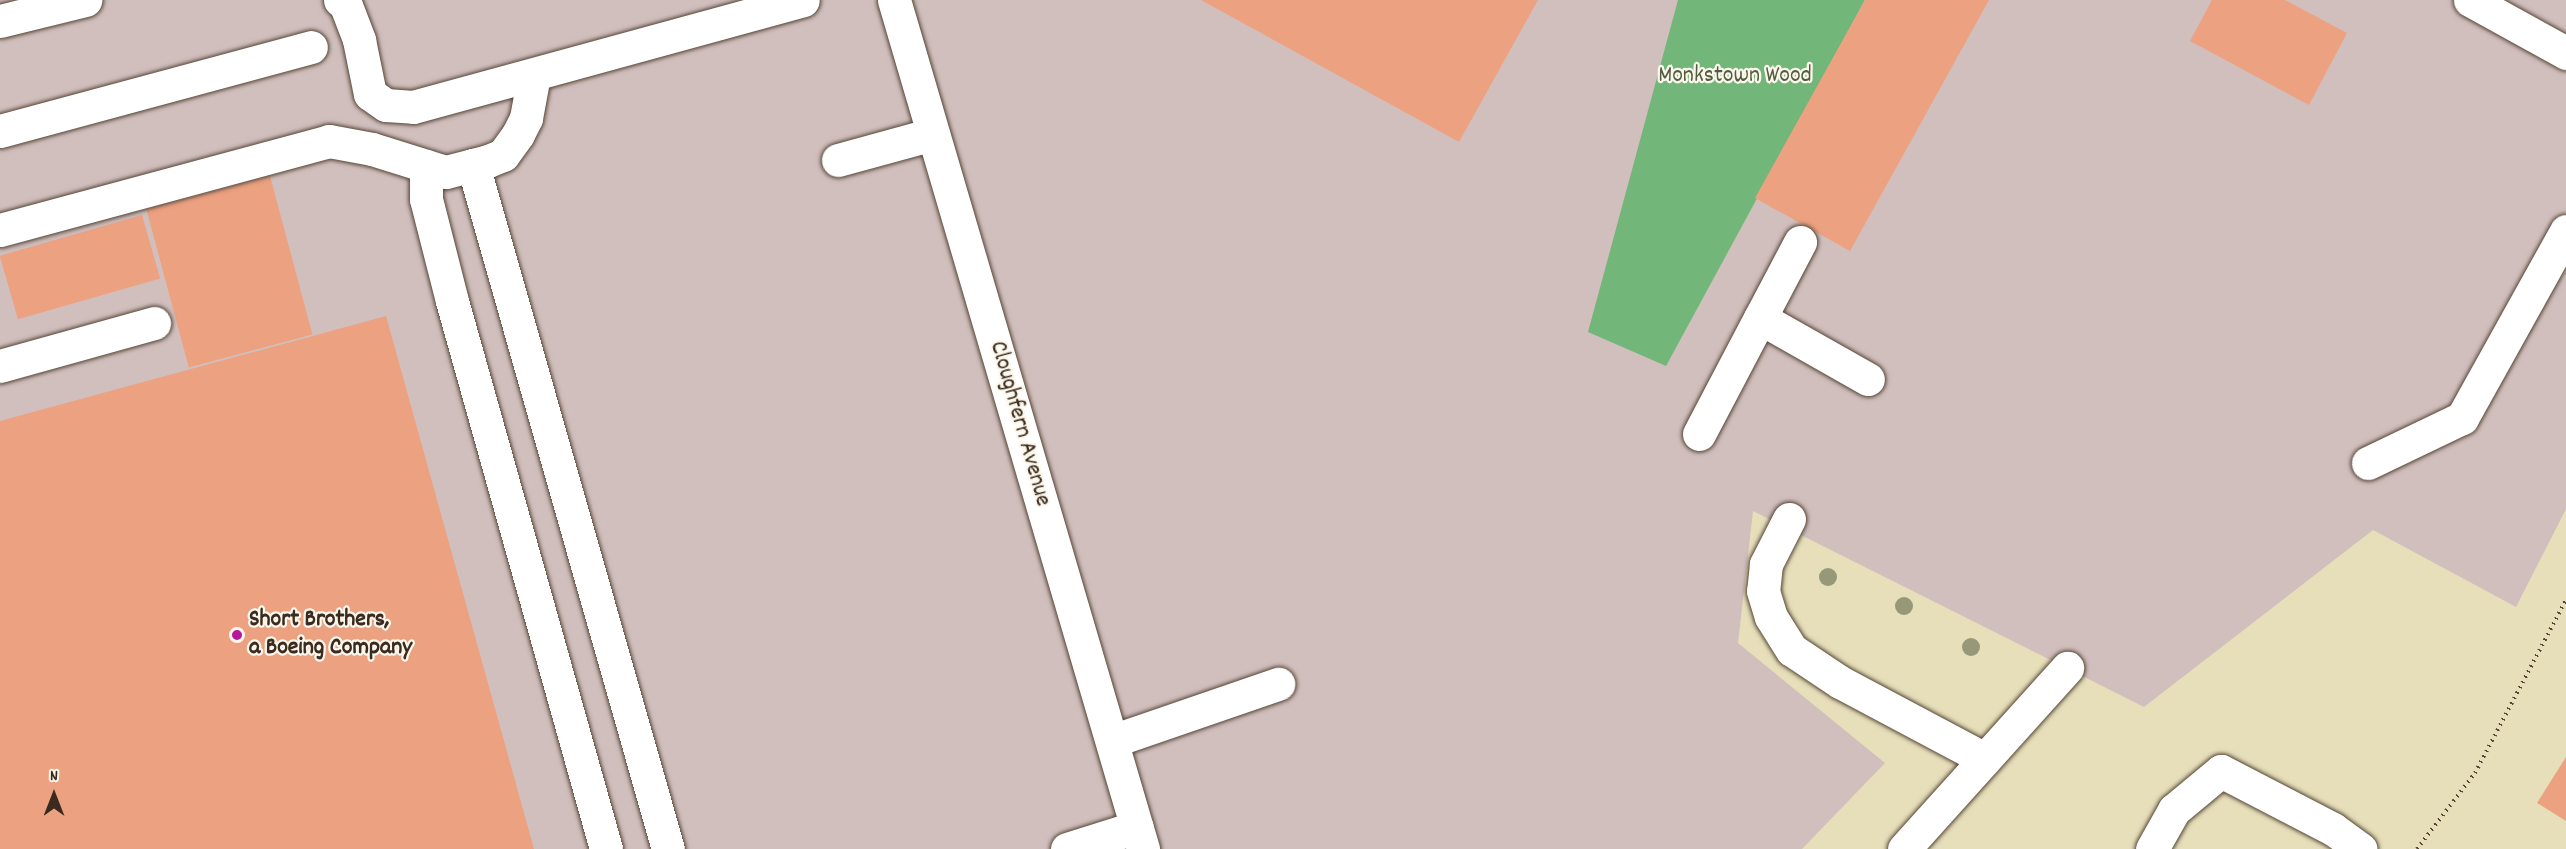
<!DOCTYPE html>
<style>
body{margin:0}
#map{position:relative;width:2566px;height:849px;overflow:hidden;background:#e6dfba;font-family:Dekko,sans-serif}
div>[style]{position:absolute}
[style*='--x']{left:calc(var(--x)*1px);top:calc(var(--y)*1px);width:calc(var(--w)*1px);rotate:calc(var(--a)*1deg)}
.industrial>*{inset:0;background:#d1bfbe}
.forest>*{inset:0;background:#72b679}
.building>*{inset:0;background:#eca181;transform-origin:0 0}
.path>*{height:4px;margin-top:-2px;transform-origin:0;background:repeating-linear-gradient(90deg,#554535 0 1.5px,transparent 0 6px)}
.roads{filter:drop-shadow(0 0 2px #554535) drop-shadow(0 0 2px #554535)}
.minor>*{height:33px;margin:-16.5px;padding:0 16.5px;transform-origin:16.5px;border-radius:16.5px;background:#fff}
.trees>*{width:18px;height:18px;margin:-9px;border-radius:50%;background:#969877}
.dots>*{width:16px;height:16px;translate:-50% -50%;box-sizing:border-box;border:3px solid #fbf7ec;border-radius:50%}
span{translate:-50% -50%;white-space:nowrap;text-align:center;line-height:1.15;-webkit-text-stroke:4.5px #fbf7ec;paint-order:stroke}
.park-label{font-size:24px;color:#545d40}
.street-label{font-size:24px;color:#3b2a1e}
.poi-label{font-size:24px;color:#3b2a1e;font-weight:700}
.left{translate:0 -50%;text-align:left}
.north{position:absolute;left:24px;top:765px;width:60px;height:60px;-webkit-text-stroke:4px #fbf7ec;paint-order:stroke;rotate:0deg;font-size:16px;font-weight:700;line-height:24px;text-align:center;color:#3b2a1e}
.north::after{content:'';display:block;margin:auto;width:21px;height:27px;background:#3b2a1e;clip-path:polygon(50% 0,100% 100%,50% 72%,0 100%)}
</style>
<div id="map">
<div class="industrial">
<div style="clip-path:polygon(0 0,1685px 0,1666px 365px,1865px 0,2566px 0,2566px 509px,2516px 607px,2373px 530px,2144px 707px,1753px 511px,1738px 643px,1885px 763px,1802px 849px,0 849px)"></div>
</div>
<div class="forest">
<div style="clip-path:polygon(1678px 0,1865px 0,1666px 366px,1588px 332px)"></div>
</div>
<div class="building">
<div style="clip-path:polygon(1201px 0,1538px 0,1459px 142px)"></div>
<div style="clip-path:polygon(1865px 0,1989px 0,1850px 251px,1755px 198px)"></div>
<div style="clip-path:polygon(2212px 0,2285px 0,2347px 33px,2309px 105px,2190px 41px)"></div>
<div style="left:270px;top:176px;width:164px;height:128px;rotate:75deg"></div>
<div style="left:142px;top:215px;width:66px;height:148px;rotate:74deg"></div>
<div style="clip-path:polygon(386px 316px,534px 849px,0 849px,0 421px)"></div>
<div style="clip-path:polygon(2566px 757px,2566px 821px,2537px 803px)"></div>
</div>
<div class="path">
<div style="--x:2417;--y:849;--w:96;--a:-52.7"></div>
<div style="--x:2475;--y:773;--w:195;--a:-62.3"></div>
</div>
<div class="roads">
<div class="minor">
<div style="--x:340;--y:0;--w:6;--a:31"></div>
<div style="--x:345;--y:3;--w:40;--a:69"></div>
<div style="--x:359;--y:40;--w:55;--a:78.5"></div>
<div style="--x:370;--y:94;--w:19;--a:35"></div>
<div style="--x:386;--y:105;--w:27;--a:4"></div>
<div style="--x:413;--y:107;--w:404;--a:-15.3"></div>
<div style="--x:894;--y:0;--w:885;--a:73.65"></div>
<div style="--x:2470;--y:0;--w:110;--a:28.9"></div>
<div style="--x:0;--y:21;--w:88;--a:-13.9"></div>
<div style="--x:0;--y:131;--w:322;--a:-15.1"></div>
<div style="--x:838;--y:160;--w:98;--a:-15.3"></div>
<div style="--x:473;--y:165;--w:711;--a:74.09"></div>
<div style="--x:426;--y:166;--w:33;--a:90"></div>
<div style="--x:426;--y:199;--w:105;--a:75.7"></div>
<div style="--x:452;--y:301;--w:569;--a:74.3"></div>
<div style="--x:0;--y:230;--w:341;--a:-15.1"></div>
<div style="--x:329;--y:141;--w:44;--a:10.5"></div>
<div style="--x:372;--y:149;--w:77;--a:17.3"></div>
<div style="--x:446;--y:172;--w:43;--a:-14.7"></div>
<div style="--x:488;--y:161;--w:16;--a:-22"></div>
<div style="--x:503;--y:155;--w:26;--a:-54"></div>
<div style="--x:518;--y:134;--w:18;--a:-63"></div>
<div style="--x:526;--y:118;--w:44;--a:-79.5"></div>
<div style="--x:1760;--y:318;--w:86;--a:-62.2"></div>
<div style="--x:0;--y:366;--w:160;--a:-15.6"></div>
<div style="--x:1699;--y:434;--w:131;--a:-62.3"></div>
<div style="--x:1760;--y:318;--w:124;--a:29.5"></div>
<div style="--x:2368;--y:463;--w:104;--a:-25.6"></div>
<div style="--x:2462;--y:418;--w:214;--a:-60.9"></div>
<div style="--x:1789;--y:519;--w:51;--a:117.1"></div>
<div style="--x:1766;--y:564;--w:27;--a:96"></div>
<div style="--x:1763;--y:591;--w:27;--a:73"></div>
<div style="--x:1771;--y:617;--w:39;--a:58"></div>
<div style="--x:1792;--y:650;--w:58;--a:33.7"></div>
<div style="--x:1840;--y:682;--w:164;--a:28"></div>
<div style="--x:1112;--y:741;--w:176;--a:-19"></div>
<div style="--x:1067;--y:849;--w:73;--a:-17.4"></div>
<div style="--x:1904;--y:849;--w:244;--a:-48"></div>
<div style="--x:2152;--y:849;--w:45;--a:-60.6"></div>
<div style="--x:2174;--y:810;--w:61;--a:-39.7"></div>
<div style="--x:2221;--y:771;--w:126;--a:27.4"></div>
<div style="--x:2333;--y:829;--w:34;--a:36"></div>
</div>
</div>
<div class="trees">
<div style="left:1828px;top:577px"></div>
<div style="left:1904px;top:606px"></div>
<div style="left:1971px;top:647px"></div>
</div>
<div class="dots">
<div style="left:237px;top:635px;background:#b5179e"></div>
</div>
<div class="park-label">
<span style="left:1735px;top:77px">Monkstown Wood</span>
</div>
<div class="street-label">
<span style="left:1019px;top:424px;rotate:74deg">Cloughfern Avenue</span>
</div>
<div class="poi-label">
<span class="left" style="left:249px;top:635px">Short Brothers,<br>a Boeing Company</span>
</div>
<div class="north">N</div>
</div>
